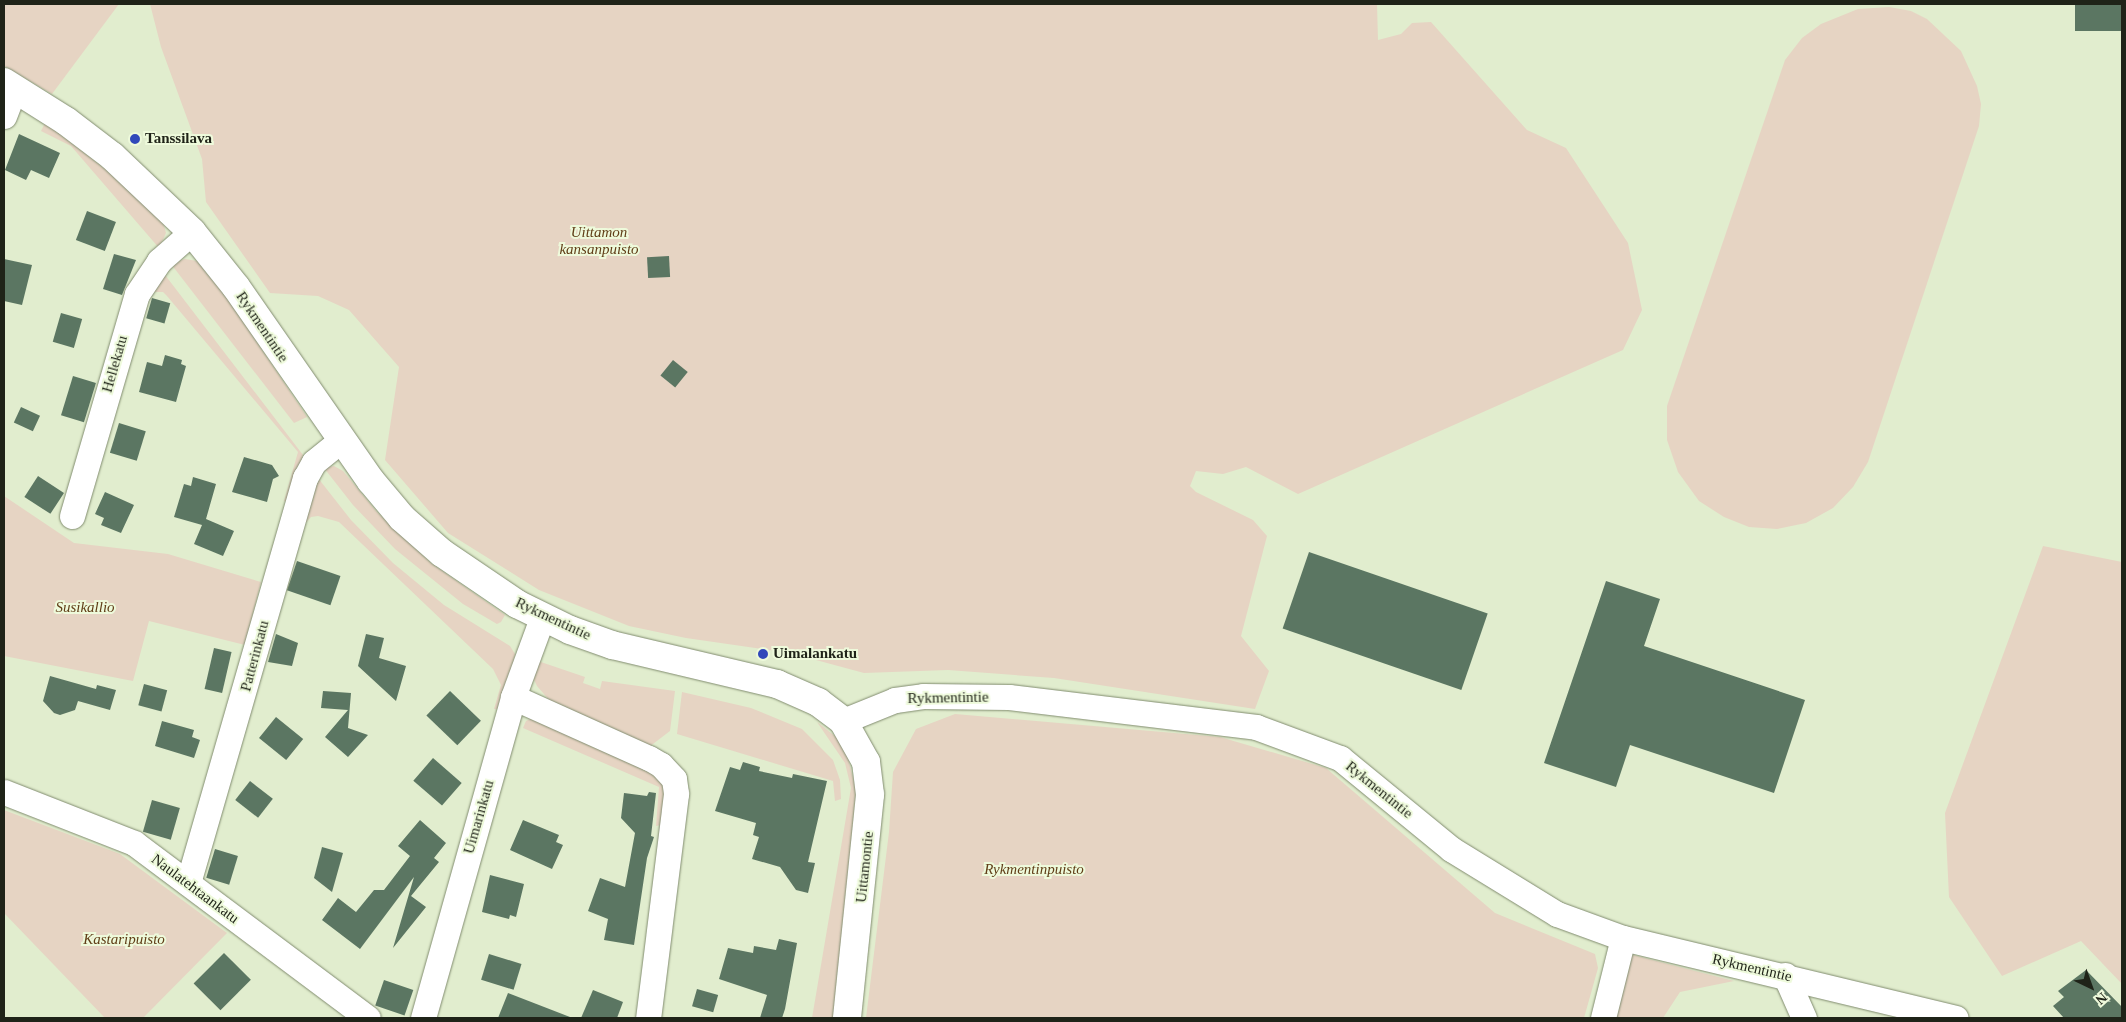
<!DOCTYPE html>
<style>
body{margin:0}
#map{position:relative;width:2126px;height:1022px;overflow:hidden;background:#e1edce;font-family:"Times New Roman",serif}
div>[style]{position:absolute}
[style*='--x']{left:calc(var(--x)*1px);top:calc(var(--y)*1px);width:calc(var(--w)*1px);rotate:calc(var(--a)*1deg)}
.green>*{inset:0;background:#e6d4c3}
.building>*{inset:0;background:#5b7662;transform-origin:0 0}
.roads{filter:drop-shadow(0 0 1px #818c6f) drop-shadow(0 0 1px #818c6f)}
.street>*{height:25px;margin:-12.5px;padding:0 12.5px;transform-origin:12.5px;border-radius:12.5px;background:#fff}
.secondary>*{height:28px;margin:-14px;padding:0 14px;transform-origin:14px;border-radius:14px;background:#fff}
.dots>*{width:14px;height:14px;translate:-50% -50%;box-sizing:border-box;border:2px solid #eefadb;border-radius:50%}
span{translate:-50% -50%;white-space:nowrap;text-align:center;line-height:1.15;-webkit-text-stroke:4px #eefadb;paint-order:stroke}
.poi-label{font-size:15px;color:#1f2318;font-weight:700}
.left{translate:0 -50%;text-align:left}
.park-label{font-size:15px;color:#603e17;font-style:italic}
.street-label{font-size:15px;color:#1f2318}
.frame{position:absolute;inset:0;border:5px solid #1f2318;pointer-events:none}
.north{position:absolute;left:2066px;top:962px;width:50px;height:50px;-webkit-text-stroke:4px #eefadb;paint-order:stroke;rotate:138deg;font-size:14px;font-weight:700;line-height:20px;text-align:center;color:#1f2318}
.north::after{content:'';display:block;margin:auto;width:18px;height:22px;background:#1f2318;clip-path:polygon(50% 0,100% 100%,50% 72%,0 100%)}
</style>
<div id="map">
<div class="green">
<div style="clip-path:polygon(4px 4px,119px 4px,52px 94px,4px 66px)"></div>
<div style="clip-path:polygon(150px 4px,1377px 4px,1378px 40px,1401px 34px,1412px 23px,1431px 22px,1527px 130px,1566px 148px,1628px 243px,1642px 310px,1623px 350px,1298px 494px,1246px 467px,1223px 474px,1196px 471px,1190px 486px,1196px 492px,1253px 520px,1267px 536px,1241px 636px,1269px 671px,1255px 709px,1054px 678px,948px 670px,864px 673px,790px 653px,686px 638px,629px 626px,539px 590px,448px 533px,385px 460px,399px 367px,349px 310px,318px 296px,270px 293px,206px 202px,202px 159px,161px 47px)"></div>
<div style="clip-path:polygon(1889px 7px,1911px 11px,1927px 19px,1961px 51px,1977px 86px,1981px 104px,1979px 126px,1868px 462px,1853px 487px,1833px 508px,1806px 523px,1777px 529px,1749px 527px,1724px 517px,1699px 501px,1678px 472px,1667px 440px,1667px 406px,1785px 60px,1802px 38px,1821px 24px,1858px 9px)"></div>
<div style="clip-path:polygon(45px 123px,116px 177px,163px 222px,166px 233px,159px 248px,71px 146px,41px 131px)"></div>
<div style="clip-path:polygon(185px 259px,197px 261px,224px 293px,307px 417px,294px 423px,171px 264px)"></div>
<div style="clip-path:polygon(162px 271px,303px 455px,290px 503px,284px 501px,298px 452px,167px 296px,163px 292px,153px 292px)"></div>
<div style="clip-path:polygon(334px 466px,343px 471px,377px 512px,431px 563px,505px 615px,501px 622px,497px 624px,463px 604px,395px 549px,353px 505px,324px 468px)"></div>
<div style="clip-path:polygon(318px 478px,351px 520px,393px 563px,444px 605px,510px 646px,515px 654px,514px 663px,501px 710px,494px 709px,501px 685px,493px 669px,339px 522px,318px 516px,311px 517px,301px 528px)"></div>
<div style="clip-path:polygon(4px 496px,74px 543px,168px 554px,261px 582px,245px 645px,149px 621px,133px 681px,4px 656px)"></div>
<div style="clip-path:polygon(2043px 546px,2122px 562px,2122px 984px,2081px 941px,2002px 976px,1949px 897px,1945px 813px)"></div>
<div style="clip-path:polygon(535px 660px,585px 677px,583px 683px,600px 689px,602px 681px,675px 691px,670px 731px,649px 747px,550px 701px,537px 686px,531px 673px)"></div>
<div style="clip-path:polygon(682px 692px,751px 708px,802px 729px,833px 760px,840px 780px,841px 799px,835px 801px,833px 781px,677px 734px)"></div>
<div style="clip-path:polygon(955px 714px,1220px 737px,1326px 768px,1495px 913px,1595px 954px,1598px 968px,1584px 1018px,866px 1018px,889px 832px,893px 772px,916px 729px)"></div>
<div style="clip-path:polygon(532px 718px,650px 769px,665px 785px,661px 825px,656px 826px,659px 787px,523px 728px,526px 721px)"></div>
<div style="clip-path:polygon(817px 722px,836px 737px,847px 754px,856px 790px,834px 1018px,812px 1018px,851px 788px,845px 763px)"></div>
<div style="clip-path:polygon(4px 810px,120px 854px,227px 933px,143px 1018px,105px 1018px,4px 913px)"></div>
<div style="clip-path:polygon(1633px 955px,1734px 981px,1680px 992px,1663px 1018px,1608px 1018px,1629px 958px)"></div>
</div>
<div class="building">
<div style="left:2075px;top:4px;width:47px;height:27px"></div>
<div style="clip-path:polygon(19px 134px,60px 153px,49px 178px,31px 170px,26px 180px,5px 170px)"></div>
<div style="left:87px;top:211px;width:31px;height:31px;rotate:21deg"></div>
<div style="clip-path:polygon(114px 254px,136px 260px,122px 295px,103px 289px)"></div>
<div style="left:669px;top:256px;width:21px;height:22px;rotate:87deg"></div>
<div style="clip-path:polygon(4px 259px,32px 265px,22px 305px,4px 301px)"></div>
<div style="left:152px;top:298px;width:19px;height:21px;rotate:16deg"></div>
<div style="left:61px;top:313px;width:22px;height:30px;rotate:16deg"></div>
<div style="clip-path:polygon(165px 355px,182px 360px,181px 364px,186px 366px,176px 402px,139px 392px,147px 362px,162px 366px)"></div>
<div style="left:673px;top:360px;width:19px;height:20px;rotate:39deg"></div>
<div style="left:73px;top:376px;width:24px;height:41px;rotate:17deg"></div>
<div style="left:21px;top:407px;width:21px;height:17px;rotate:25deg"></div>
<div style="left:119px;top:423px;width:28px;height:31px;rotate:17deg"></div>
<div style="clip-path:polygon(244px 457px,272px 465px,279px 476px,273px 479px,267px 502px,232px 492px)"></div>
<div style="left:38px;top:476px;width:31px;height:25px;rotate:33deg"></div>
<div style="clip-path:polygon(193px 477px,216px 484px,206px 519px,234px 531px,223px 556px,194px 544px,202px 525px,174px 517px,184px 484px,191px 486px)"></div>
<div style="clip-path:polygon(105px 492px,134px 505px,121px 533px,101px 525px,104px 518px,95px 514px)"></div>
<div style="left:1309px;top:552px;width:189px;height:81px;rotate:19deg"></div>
<div style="left:297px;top:561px;width:46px;height:31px;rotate:19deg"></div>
<div style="clip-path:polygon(1606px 581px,1660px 599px,1644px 646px,1805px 700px,1774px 793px,1630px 745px,1616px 787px,1544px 763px)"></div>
<div style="clip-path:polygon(276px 634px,298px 643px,292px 666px,268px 662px)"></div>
<div style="clip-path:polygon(366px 634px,384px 638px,379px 658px,406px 666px,396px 701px,358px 666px)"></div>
<div style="left:214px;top:648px;width:18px;height:42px;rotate:13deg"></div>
<div style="clip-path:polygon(50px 676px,96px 689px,97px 685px,116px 690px,110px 710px,78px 701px,75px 710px,60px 715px,54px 713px,43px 701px)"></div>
<div style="left:144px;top:684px;width:24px;height:22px;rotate:15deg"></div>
<div style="clip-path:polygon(323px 691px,351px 693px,348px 728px,368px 735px,348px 757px,325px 737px,348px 710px,321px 708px)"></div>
<div style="left:450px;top:691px;width:43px;height:34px;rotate:44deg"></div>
<div style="left:276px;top:717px;width:35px;height:27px;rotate:39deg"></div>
<div style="clip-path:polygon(162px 721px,194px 730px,192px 737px,200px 740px,194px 758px,155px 746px)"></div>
<div style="left:433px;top:758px;width:38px;height:30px;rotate:41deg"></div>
<div style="clip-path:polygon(743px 762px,760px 767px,759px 771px,792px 778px,793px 774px,827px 781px,808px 862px,815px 863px,808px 893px,796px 890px,780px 867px,752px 859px,759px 837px,753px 835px,756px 823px,715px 811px,730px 767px,740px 770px)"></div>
<div style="left:250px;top:781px;width:29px;height:24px;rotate:38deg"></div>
<div style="clip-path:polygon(649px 792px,656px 793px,651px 836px,654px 837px,647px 858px,634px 945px,604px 940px,608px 919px,588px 911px,600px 878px,625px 887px,635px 833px,621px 818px,624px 793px,647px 796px)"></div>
<div style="left:152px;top:800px;width:29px;height:33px;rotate:16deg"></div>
<div style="clip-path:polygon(420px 820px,446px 843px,434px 858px,439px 862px,411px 896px,426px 907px,393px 948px,414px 877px,360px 949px,322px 920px,338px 898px,356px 912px,374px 890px,384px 890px,410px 856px,398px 846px)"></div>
<div style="clip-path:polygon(523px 820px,559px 835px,556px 842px,563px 845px,552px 869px,510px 850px)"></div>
<div style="clip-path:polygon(322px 847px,343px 853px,332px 892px,314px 878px)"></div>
<div style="left:215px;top:849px;width:24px;height:30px;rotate:17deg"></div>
<div style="clip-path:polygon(490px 875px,524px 884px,516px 917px,510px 915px,509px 919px,482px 912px)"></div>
<div style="clip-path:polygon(779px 939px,797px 943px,785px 1009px,782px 1018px,760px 1018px,767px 995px,719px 979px,728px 948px,753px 953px,754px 946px,776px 950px)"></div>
<div style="left:224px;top:953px;width:38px;height:43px;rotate:45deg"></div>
<div style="left:489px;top:954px;width:34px;height:27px;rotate:17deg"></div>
<div style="clip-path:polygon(2086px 970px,2122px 1007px,2122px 1018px,2064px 1018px,2053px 1006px,2064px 997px,2058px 991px)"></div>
<div style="left:384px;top:980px;width:31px;height:27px;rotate:19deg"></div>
<div style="left:697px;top:989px;width:22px;height:18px;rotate:16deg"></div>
<div style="clip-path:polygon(593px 990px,623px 1002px,617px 1018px,581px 1018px)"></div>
<div style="clip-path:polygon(508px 993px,570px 1017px,569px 1018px,498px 1018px)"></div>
</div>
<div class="roads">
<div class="street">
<div style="--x:4;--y:116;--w:30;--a:-69"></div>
<div style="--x:72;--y:516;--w:231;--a:-73.7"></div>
<div style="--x:137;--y:294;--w:40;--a:-56"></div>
<div style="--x:159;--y:261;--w:44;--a:-41.3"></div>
<div style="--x:513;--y:697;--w:149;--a:24.2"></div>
<div style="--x:649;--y:758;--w:14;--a:30"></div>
<div style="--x:661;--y:765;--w:19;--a:47"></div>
<div style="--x:674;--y:779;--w:15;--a:82"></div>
<div style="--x:676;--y:794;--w:226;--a:97.1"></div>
<div style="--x:843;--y:721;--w:56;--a:-22"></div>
<div style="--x:895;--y:700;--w:28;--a:-8"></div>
<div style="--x:923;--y:696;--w:86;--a:0.7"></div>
<div style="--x:1009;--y:697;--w:249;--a:6.9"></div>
<div style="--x:1256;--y:727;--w:90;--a:20.3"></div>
<div style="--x:1340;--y:758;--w:144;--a:39.3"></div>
<div style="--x:1451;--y:849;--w:124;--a:31.5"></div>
<div style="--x:1557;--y:914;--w:70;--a:20"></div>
<div style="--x:1623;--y:938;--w:342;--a:13.5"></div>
<div style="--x:4;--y:792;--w:140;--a:21.4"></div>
<div style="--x:134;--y:843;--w:292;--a:36.8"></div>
<div style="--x:188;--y:883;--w:422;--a:-73.9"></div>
<div style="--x:305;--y:478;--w:18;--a:-61"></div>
<div style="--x:314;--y:462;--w:33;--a:-39"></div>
<div style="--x:1785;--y:975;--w:47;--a:66.2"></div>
<div style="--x:423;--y:1018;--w:333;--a:-74.3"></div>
<div style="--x:513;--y:697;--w:84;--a:-69.8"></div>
<div style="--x:1603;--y:1018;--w:82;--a:-76"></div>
</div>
<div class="secondary">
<div style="--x:4;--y:82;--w:73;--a:32.2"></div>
<div style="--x:66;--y:121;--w:58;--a:37.3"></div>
<div style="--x:112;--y:156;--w:110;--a:43.5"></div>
<div style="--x:192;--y:232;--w:70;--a:51.3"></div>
<div style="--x:236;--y:287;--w:236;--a:55.2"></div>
<div style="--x:371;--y:481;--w:48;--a:50"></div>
<div style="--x:402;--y:518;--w:53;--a:41.2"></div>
<div style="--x:442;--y:553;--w:91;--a:34.2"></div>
<div style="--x:517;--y:604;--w:59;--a:26.1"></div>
<div style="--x:570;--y:630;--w:45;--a:19.7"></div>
<div style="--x:612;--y:645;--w:170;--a:13.3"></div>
<div style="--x:777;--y:684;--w:45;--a:23.7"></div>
<div style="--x:818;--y:702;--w:31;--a:37"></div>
<div style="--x:843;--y:721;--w:47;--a:60.7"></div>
<div style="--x:866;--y:762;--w:33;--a:83"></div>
<div style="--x:870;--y:795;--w:224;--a:95.9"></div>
</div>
</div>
<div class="dots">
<div style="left:135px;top:139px;background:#3149ba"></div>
<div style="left:763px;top:654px;background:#3149ba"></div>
</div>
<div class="poi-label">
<span class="left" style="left:145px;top:139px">Tanssilava</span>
<span class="left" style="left:773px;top:654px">Uimalankatu</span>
</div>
<div class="park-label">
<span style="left:599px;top:241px">Uittamon<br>kansanpuisto</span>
<span style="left:85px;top:608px">Susikallio</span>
<span style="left:1034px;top:870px">Rykmentinpuisto</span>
<span style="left:124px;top:940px">Kastaripuisto</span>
</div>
<div class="street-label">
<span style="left:262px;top:327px;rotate:56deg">Rykmentintie</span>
<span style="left:115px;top:364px;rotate:-74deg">Hellekatu</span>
<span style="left:553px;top:619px;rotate:25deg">Rykmentintie</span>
<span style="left:255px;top:656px;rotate:-75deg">Patterinkatu</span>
<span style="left:948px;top:698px;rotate:-1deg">Rykmentintie</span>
<span style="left:1379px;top:790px;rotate:39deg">Rykmentintie</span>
<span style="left:479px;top:817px;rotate:-74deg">Uimarinkatu</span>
<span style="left:865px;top:867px;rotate:-84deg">Uittamontie</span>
<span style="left:195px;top:889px;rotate:37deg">Naulatehtaankatu</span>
<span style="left:1752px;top:968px;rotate:13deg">Rykmentintie</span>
</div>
<div class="frame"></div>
<div class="north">N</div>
</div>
